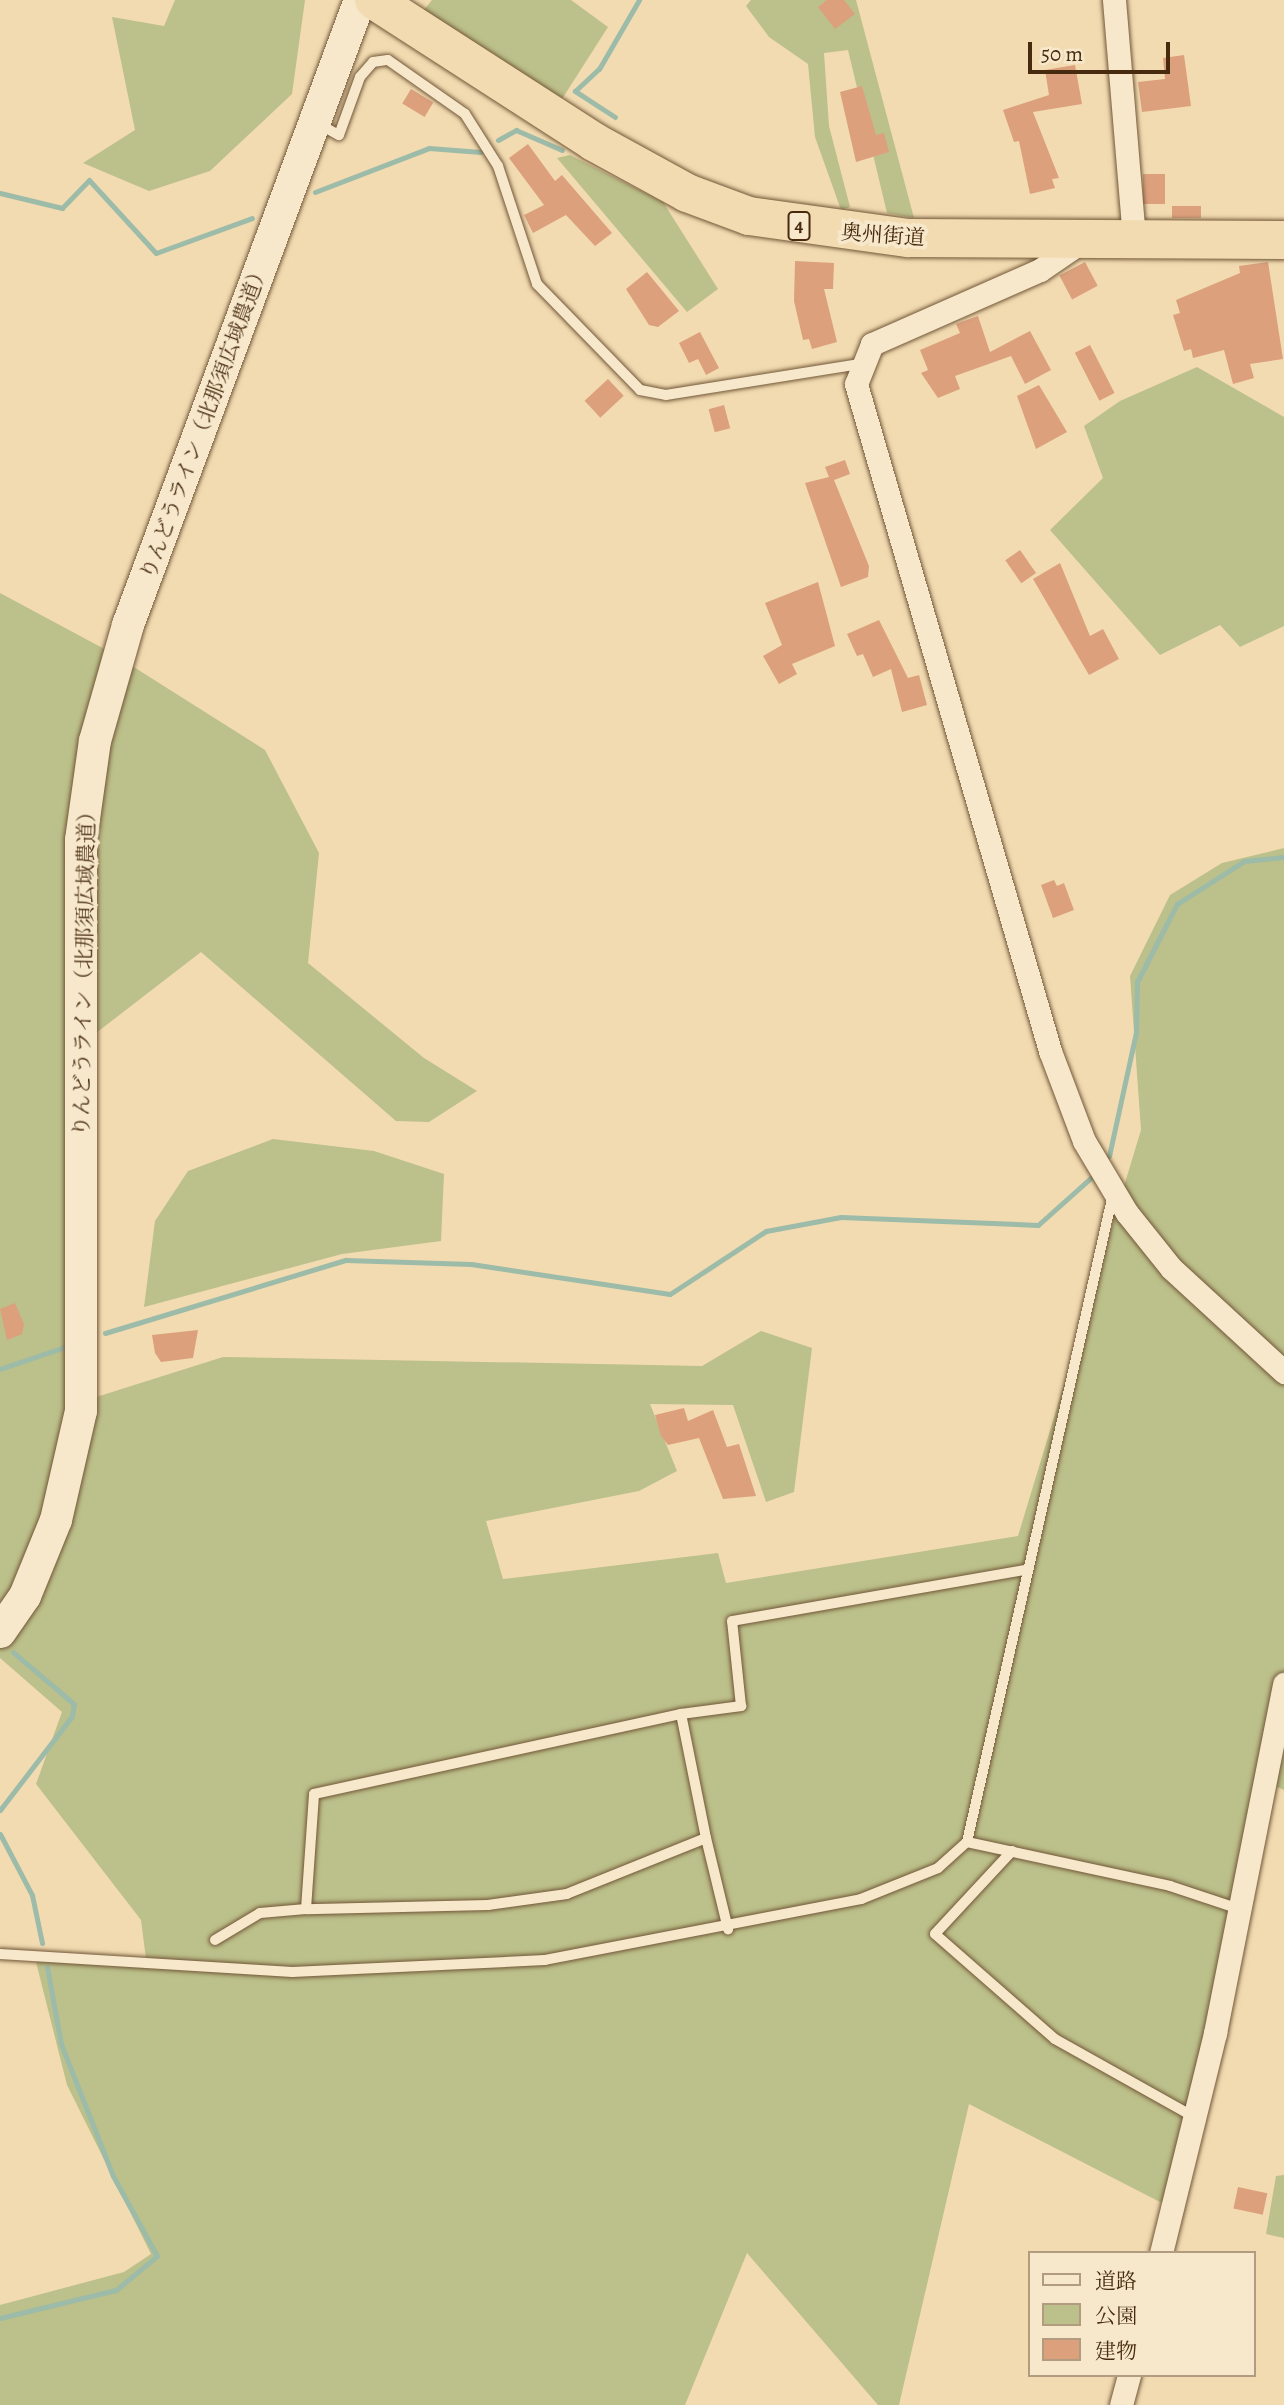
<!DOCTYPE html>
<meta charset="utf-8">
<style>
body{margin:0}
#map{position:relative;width:1284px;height:2405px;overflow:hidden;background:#f2dbb1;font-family:Alegreya,"Noto Serif JP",serif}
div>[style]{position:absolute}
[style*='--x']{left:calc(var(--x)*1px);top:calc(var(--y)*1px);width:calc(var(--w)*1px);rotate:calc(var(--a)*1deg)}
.green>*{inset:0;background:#bcc08a}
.stream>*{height:5px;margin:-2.5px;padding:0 2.5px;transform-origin:2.5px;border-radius:2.5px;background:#9cbba8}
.building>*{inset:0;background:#dca07d;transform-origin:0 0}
.roads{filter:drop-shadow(0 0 2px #725738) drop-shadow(0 0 2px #725738)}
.lane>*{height:10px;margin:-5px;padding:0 5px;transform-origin:5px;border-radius:5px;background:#f7e8cc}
.street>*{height:23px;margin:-11.5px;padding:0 11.5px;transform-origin:11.5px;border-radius:11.5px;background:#f7e8cc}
.secondary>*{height:32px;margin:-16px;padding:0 16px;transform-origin:16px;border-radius:16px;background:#f7e8cc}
.highway>*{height:38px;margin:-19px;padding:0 19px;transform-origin:19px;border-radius:19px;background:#f2dbb1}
span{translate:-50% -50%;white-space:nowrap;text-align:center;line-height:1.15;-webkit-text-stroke:7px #f7e8cc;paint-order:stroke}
.shield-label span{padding:2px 5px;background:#f7e8cc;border:2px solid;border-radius:5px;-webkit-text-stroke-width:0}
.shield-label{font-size:19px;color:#482b0f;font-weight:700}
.street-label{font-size:21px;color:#482b0f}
.legend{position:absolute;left:1028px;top:2251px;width:228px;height:126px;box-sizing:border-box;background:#f7e8cc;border:2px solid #b19c80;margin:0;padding:9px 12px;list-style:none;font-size:21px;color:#482b0f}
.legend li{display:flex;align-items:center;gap:14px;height:35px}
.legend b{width:35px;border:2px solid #b19c80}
.scale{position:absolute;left:1028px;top:42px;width:142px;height:32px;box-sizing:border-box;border:4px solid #482b0f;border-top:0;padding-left:9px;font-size:21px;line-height:24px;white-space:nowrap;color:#482b0f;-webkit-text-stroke:5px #f7e8cc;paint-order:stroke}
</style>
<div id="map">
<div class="green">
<div style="clip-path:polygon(175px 0,305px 0,292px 94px,210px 171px,149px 191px,83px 163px,135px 130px,112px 17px,164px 26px)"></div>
<div style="clip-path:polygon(432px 0,571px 0,608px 27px,562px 99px,424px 10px)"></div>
<div style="clip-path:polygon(751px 0,856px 0,914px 218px,887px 213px,848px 50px,824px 53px,829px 126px,850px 207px,841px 210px,815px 137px,808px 64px,769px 37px,746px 6px)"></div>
<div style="clip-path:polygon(570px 155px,663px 202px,718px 289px,687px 312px,557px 158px)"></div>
<div style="clip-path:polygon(1197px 367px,1284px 417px,1284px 626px,1240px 647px,1220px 625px,1160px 655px,1050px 530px,1103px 478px,1084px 426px,1120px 401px)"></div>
<div style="clip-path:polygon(0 593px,110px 652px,265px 750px,319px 853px,308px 963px,424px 1058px,477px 1091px,429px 1122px,396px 1121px,201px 952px,74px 1050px,90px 1399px,223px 1357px,702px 1366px,761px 1331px,812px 1348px,794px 1492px,766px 1502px,733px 1405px,650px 1404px,677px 1471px,639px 1491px,486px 1521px,503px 1579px,718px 1553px,726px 1583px,1018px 1536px,1141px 1130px,1130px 976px,1170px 895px,1222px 863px,1284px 848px,1284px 1790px,1275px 1786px,1232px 2008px,1185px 2199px,1160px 2202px,969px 2104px,899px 2405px,878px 2405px,747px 2253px,685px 2405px,0 2405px,0 2305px,124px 2272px,151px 2254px,67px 2085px,36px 1962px,146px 1959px,141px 1920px,36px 1784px,62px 1712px,0 1658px)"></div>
<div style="clip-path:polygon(273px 1139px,374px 1151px,444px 1174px,441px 1241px,342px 1254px,144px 1307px,155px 1221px,188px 1171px)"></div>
<div style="clip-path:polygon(1284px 2175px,1284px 2238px,1266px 2234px,1276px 2176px)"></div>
</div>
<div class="stream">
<div style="--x:615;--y:117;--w:48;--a:-147"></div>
<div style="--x:575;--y:91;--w:33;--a:-43"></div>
<div style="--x:599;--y:69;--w:80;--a:-59.9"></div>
<div style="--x:498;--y:140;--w:21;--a:-29"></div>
<div style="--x:516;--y:130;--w:50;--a:23.5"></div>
<div style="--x:315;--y:192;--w:122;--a:-21.1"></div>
<div style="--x:429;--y:148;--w:52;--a:4.4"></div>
<div style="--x:0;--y:193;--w:64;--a:13.6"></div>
<div style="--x:62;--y:208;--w:39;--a:-46"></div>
<div style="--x:89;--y:180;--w:99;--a:47.5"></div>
<div style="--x:156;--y:253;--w:102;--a:-20"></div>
<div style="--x:1109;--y:1156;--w:127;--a:-77.7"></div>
<div style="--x:1136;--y:1032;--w:50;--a:-88.9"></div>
<div style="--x:1137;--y:982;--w:88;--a:-62.9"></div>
<div style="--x:1177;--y:904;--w:80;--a:-32.7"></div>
<div style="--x:1244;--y:861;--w:40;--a:-5.7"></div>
<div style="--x:105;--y:1333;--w:252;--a:-16.9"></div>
<div style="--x:346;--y:1260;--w:125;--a:1.8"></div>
<div style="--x:471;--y:1264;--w:201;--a:8.6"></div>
<div style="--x:670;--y:1294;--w:115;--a:-33.3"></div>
<div style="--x:766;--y:1231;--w:76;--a:-10.6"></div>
<div style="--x:841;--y:1217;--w:197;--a:2.3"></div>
<div style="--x:1038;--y:1225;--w:76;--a:-41.8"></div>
<div style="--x:0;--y:1369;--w:75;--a:-18.7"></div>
<div style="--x:0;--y:1810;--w:118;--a:-52.5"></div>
<div style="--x:72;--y:1716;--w:12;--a:-81"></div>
<div style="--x:74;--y:1704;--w:80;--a:-139.6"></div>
<div style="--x:0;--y:1834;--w:69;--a:62.3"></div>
<div style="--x:32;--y:1895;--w:49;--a:78.2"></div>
<div style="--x:0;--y:2318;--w:119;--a:-13.6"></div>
<div style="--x:116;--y:2290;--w:53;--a:-39.7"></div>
<div style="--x:157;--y:2256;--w:91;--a:-118.8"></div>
<div style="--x:113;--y:2176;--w:142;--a:-111.5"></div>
<div style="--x:61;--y:2044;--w:78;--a:-100.3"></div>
</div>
<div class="building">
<div style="clip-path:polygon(827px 0,844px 0,855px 14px,835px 29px,818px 7px)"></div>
<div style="clip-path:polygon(1184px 55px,1191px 106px,1142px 112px,1138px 82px,1165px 79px,1163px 58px)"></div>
<div style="clip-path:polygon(1075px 65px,1082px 104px,1033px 112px,1059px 178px,1052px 179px,1055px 188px,1030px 194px,1019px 141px,1014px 142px,1003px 110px,1049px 95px,1045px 70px)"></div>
<div style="clip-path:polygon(862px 86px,876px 135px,884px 133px,889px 152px,856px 162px,840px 92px)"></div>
<div style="left:411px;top:89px;width:26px;height:17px;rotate:31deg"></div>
<div style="clip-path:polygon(528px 144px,555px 181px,562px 175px,612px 233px,595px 246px,566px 215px,533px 233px,524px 215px,544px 205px,509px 158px)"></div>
<div style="left:1143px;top:174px;width:22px;height:30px"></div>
<div style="left:1201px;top:206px;width:12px;height:29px;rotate:90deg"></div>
<div style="clip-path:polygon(795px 261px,834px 263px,833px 289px,824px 289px,837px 342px,812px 349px,809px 339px,803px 340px,794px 301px)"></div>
<div style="left:1085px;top:262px;width:27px;height:29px;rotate:62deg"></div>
<div style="clip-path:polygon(1268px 262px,1283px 359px,1250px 364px,1254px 378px,1233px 384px,1224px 350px,1193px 358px,1191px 349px,1184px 351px,1173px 315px,1180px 313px,1176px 300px,1240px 273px,1239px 266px)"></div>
<div style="clip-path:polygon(647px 272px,679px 311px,658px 327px,649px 325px,626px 289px)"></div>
<div style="clip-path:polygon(978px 316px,990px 352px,1030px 331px,1051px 370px,1025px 384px,1011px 356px,955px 376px,960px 389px,938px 398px,921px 373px,928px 370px,920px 350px,960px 333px,956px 324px)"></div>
<div style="clip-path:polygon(700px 332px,719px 368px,706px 375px,698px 359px,689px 363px,679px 343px)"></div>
<div style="left:1090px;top:345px;width:54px;height:17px;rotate:63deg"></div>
<div style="left:608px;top:379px;width:23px;height:32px;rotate:47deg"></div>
<div style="clip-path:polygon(1039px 385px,1067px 432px,1036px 449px,1017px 396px)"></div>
<div style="left:724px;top:405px;width:24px;height:16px;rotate:75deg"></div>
<div style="clip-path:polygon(845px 460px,850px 474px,834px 480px,869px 566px,868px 577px,841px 587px,805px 483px,829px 477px,825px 467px)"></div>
<div style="left:1020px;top:550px;width:28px;height:18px;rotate:55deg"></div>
<div style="clip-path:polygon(1060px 563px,1090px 636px,1103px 629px,1119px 659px,1089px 675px,1033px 579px)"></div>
<div style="clip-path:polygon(818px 582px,835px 646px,792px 664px,797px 674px,779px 684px,763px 656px,782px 645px,765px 603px)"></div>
<div style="clip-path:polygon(879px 620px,908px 678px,919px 675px,927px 705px,902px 712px,891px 669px,873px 677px,863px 654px,857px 656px,847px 634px)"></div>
<div style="clip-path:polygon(1054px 880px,1057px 886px,1064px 883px,1074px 910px,1053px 918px,1041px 885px)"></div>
<div style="clip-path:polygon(15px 1303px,24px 1324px,22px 1334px,7px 1340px,0 1309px)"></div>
<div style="clip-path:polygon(198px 1330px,193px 1358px,161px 1362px,155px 1353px,152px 1335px)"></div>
<div style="clip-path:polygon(684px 1408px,688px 1421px,713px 1410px,727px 1447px,739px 1444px,756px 1496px,723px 1499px,699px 1438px,668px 1445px,661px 1436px,655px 1415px)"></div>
<div style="left:1238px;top:2187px;width:30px;height:22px;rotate:12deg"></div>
</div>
<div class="roads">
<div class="lane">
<div style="--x:317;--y:123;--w:25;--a:29"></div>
<div style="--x:339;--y:135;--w:62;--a:-70.1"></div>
<div style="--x:360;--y:77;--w:20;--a:-49"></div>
<div style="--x:373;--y:62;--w:15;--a:-8"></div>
<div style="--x:388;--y:60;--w:94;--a:35"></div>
<div style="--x:465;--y:114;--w:62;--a:57.6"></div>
<div style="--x:498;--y:166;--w:124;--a:71.7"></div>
<div style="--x:537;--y:284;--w:148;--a:45.8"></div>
<div style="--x:640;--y:390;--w:26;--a:11"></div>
<div style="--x:666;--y:395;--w:196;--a:-9.1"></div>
<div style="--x:681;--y:1714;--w:126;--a:78.6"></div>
<div style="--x:706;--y:1838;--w:150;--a:158.1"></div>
<div style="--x:567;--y:1894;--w:80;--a:172.1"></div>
<div style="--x:488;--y:1905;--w:182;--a:178.7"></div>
<div style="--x:306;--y:1909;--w:115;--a:-86"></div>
<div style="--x:314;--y:1794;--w:376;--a:-12.3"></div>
<div style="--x:681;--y:1714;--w:61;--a:-7.6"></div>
<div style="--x:741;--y:1706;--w:85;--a:-96"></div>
<div style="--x:732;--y:1621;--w:297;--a:-9.9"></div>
<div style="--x:706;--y:1838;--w:94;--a:76.4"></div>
<div style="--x:967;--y:1842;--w:664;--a:-77.3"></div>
<div style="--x:1012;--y:1851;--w:113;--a:132.9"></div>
<div style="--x:935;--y:1934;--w:159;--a:41.2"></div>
<div style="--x:1055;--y:2039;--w:162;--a:29.3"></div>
<div style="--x:215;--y:1940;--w:52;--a:-31"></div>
<div style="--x:260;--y:1913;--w:46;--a:-5"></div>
<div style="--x:0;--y:1954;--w:293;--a:3.5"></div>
<div style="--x:292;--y:1972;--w:253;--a:-2.7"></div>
<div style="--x:545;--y:1960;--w:322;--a:-10.9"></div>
<div style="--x:861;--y:1899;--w:83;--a:-21.9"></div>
<div style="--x:938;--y:1868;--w:39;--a:-42"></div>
<div style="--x:967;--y:1842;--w:208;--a:12.2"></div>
<div style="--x:1170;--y:1886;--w:73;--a:18.4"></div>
</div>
<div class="street">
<div style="--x:1114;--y:0;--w:241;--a:85.2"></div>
<div style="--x:1081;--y:242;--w:50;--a:145.7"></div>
<div style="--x:1040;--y:270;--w:184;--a:156.2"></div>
<div style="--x:872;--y:344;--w:43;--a:111.8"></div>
<div style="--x:856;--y:384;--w:695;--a:73.78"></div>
<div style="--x:1050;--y:1051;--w:96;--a:69.3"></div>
<div style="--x:1084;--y:1141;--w:84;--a:59.2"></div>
<div style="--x:1127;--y:1213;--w:70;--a:51.3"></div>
<div style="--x:1171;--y:1268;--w:154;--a:42.6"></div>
<div style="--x:1161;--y:2253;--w:227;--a:-76.2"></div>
<div style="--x:1215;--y:2033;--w:356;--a:-78.8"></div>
<div style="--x:1121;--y:2405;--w:31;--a:-75"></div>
</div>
<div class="secondary">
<div style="--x:0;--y:1632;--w:44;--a:-55.2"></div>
<div style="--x:25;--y:1596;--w:82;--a:-67.8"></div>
<div style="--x:56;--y:1520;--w:112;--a:-77.1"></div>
<div style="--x:81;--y:1411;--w:571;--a:-90"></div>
<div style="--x:81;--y:840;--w:100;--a:-82"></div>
<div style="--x:95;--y:741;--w:121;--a:-74.1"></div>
<div style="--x:128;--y:625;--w:667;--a:-69.64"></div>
</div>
<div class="highway">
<div style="--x:374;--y:0;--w:262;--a:32.8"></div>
<div style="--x:594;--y:142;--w:106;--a:28.7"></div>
<div style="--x:687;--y:193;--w:66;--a:20.4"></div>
<div style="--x:749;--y:216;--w:161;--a:7.9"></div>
<div style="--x:908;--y:238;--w:376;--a:0.3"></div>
</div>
</div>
<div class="shield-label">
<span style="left:799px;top:226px">4</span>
</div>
<div class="street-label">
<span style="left:883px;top:235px;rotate:4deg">奥州街道</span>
<span style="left:204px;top:421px;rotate:-70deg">りんどうライン（北那須広域農道）</span>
<span style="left:84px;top:969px;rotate:-89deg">りんどうライン（北那須広域農道）</span>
</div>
<ul class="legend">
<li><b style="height:9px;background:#f7e8cc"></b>道路</li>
<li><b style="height:19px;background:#bcc08a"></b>公園</li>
<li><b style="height:19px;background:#dca07d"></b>建物</li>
</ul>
<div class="scale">50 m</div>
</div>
